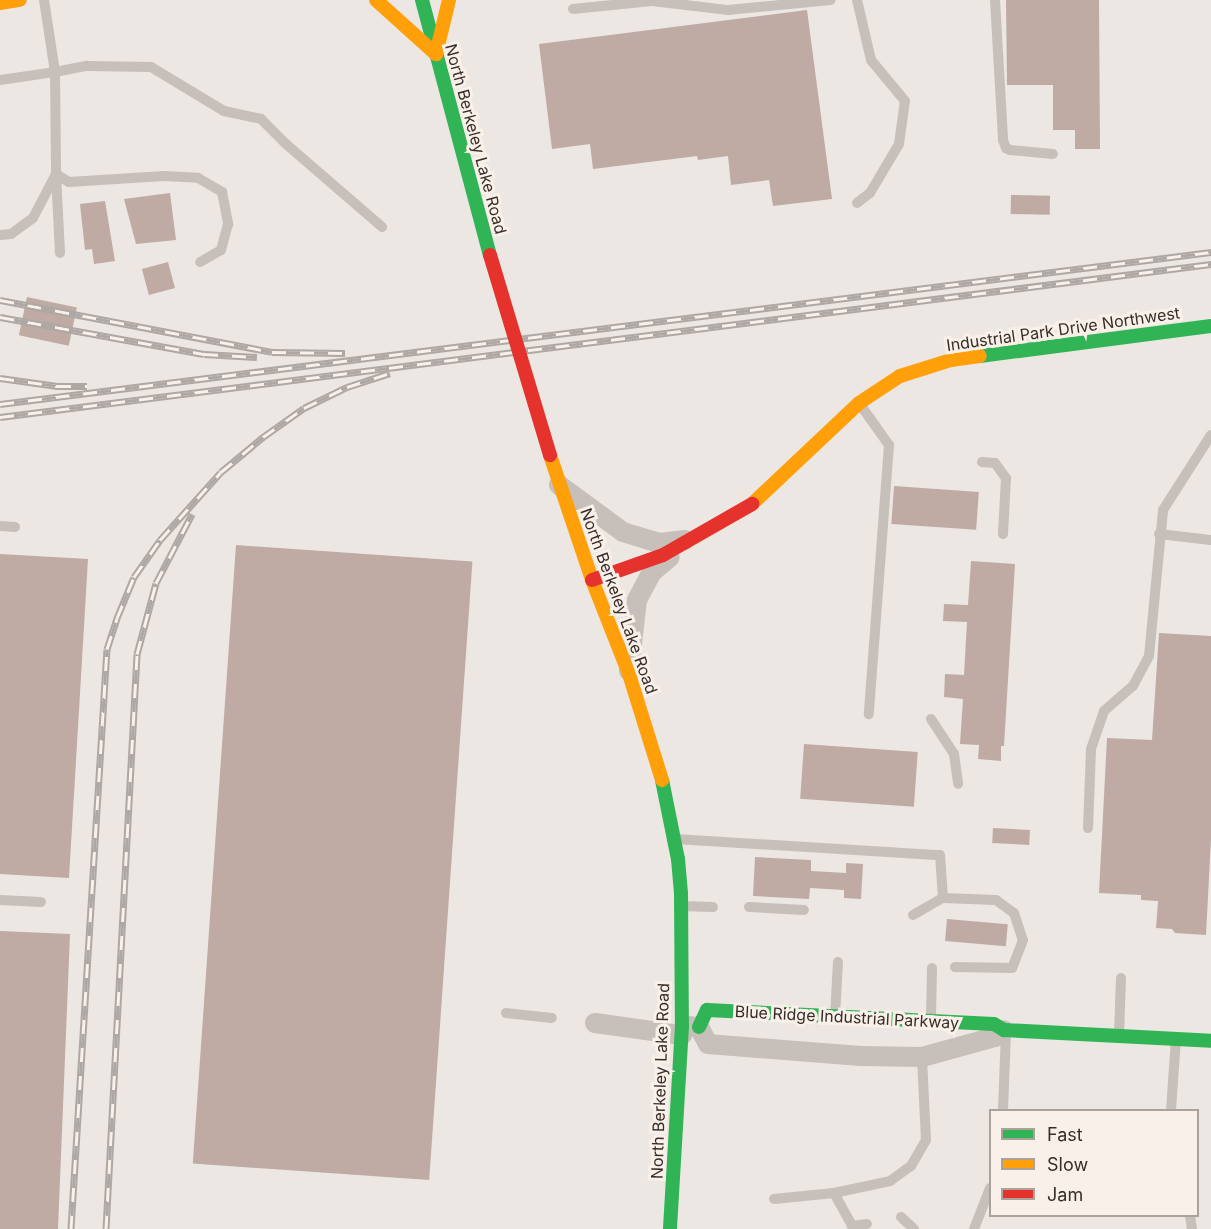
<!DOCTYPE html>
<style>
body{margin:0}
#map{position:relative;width:1211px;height:1229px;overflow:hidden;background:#ece7e2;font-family:Inter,sans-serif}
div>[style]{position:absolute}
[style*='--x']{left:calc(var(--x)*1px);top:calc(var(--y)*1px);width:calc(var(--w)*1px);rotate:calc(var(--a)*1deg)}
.building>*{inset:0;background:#bfaaa4;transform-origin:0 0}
.lane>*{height:10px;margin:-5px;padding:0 5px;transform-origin:5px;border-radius:5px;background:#c6bfba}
.street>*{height:20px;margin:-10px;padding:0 10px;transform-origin:10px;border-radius:10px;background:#c6bfba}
.fast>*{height:14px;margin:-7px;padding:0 7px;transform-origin:7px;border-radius:7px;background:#30b455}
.slow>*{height:14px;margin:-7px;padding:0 7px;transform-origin:7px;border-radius:7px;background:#ff9f0a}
.jam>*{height:14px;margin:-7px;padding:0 7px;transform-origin:7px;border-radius:7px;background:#e5322d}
.rail>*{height:7px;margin-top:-3.5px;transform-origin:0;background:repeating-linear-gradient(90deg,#f9f1e9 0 14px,#aea8a5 0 28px);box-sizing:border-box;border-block:2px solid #aea8a5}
.jam-bridge>*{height:14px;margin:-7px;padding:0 7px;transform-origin:7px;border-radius:7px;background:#e5322d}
span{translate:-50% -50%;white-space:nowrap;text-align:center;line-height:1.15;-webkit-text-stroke:6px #f9f1e9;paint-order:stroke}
.street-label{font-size:16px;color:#372c29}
.legend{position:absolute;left:989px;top:1109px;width:210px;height:108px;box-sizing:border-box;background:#f9f1e9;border:2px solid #aba29c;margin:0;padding:8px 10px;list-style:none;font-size:18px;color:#372c29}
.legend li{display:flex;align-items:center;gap:12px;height:30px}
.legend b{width:30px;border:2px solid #aba29c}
</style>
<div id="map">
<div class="building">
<div style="clip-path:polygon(1006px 0,1099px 0,1100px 149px,1075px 149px,1075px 130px,1053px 130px,1053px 85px,1007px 85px)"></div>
<div style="clip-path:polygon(807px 10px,832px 199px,773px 206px,769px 180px,731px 185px,728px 156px,698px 160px,697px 156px,593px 169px,590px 144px,552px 149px,539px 44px)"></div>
<div style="clip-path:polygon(170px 193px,176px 240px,136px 244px,124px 199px)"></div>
<div style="left:1011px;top:195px;width:39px;height:19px;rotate:1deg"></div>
<div style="clip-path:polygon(105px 201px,115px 261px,94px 264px,92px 249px,85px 250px,80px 204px)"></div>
<div style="left:168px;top:262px;width:27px;height:27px;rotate:75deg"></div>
<div style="left:27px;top:297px;width:51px;height:39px;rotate:12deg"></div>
<div style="left:894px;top:486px;width:85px;height:38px;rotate:4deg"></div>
<div style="left:236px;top:545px;width:237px;height:620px;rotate:4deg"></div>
<div style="clip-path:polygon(0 554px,88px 559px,69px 878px,0 874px)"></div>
<div style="clip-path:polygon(971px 561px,1015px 564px,1004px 746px,1001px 746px,1001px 761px,978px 759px,979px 745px,960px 744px,963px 699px,944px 697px,945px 674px,964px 675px,967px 622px,943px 621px,944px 604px,968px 605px)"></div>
<div style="clip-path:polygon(1159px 633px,1211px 636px,1211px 839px,1206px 935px,1175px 933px,1172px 929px,1156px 928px,1158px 901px,1141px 900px,1141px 895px,1099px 893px,1107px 738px,1152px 740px)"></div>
<div style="left:804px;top:744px;width:114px;height:55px;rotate:4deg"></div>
<div style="left:993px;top:828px;width:37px;height:15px;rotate:3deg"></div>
<div style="clip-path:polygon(755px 857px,811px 860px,811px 871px,846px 873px,846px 863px,863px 864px,861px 899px,844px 898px,844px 890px,810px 888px,809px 899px,753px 896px)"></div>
<div style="left:947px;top:919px;width:61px;height:22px;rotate:5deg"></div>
<div style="clip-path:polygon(0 931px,70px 934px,58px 1229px,0 1229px)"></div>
</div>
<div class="lane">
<div style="--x:44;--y:0;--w:73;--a:81.3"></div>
<div style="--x:55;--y:72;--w:33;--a:-11"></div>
<div style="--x:87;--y:66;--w:64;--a:0.9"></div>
<div style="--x:151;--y:67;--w:85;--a:31.1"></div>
<div style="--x:224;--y:111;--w:38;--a:12"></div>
<div style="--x:261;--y:119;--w:35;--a:45"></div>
<div style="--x:286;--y:144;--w:127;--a:40.8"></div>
<div style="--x:995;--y:0;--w:140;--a:86.7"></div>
<div style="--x:1003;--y:140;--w:9;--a:69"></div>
<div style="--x:1006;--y:148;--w:4;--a:27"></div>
<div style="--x:1010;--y:150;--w:43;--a:5.3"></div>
<div style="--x:573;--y:9;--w:79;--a:-5.8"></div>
<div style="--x:652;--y:1;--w:77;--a:6.8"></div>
<div style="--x:728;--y:10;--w:103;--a:-5.5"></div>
<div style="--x:0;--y:80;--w:56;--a:-8.3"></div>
<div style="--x:55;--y:72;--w:102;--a:89.4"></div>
<div style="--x:56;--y:174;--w:15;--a:32"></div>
<div style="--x:69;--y:182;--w:95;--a:-3.6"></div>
<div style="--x:164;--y:176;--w:34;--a:3"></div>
<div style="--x:198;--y:178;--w:28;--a:30"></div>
<div style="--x:222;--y:192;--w:33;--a:79"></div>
<div style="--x:228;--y:224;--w:27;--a:105"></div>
<div style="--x:221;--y:250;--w:24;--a:150"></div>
<div style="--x:56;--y:174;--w:79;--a:87.1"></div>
<div style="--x:857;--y:203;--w:16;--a:-38"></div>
<div style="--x:870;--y:193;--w:57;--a:-59.4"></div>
<div style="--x:899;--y:144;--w:43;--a:-82.1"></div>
<div style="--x:905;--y:101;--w:53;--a:-129.7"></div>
<div style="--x:871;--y:60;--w:62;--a:-103.1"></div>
<div style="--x:0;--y:235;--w:11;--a:-5"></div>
<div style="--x:11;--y:234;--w:27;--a:-36"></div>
<div style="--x:33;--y:218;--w:50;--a:-62.4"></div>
<div style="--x:859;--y:403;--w:52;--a:54.5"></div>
<div style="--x:889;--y:445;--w:270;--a:94.3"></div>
<div style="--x:982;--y:462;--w:13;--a:4"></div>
<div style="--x:995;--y:463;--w:19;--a:54"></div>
<div style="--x:1006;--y:478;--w:56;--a:93.1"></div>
<div style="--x:0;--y:526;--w:15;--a:4"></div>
<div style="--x:1159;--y:534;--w:52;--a:6.6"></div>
<div style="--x:931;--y:719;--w:42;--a:56.7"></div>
<div style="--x:954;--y:754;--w:30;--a:82"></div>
<div style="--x:1088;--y:828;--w:79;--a:-87.8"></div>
<div style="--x:1091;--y:749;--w:40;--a:-71.1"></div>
<div style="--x:1104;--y:711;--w:38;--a:-41"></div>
<div style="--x:1133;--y:686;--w:34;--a:-62"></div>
<div style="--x:1149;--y:656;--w:147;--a:-84.5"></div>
<div style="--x:1163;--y:510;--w:89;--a:-57.4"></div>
<div style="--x:675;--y:839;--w:265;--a:3.5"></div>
<div style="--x:940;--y:855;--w:43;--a:86"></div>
<div style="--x:0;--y:900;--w:41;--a:2.8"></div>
<div style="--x:681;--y:906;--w:32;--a:2"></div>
<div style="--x:749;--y:907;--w:55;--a:3.1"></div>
<div style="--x:913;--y:915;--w:34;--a:-30"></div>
<div style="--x:943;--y:898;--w:53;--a:2.2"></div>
<div style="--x:996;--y:900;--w:22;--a:36"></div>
<div style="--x:1014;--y:913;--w:28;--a:72"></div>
<div style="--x:1023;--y:940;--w:30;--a:111"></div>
<div style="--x:1012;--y:968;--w:57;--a:-179"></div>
<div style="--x:506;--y:1013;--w:46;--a:6.2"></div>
<div style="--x:835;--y:1017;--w:55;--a:-86.9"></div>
<div style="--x:931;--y:1019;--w:51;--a:-88.9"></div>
<div style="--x:1119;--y:1035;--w:57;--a:-88"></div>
<div style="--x:1003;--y:1110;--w:79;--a:-87.8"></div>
<div style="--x:1171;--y:1110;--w:71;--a:-86"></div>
<div style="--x:834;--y:1193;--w:38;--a:61"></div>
<div style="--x:852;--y:1226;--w:15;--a:-8"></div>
<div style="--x:774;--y:1199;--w:60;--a:-5.7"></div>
<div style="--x:834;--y:1193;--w:57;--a:-12.1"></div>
<div style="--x:890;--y:1181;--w:26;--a:-36"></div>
<div style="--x:911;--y:1166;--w:30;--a:-60"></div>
<div style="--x:926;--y:1140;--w:83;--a:-92.8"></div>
<div style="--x:1190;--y:1216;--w:13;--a:81"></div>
<div style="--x:901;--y:1217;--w:18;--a:43"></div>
<div style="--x:974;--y:1229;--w:44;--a:-68.7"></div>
</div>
<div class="street">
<div style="--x:559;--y:485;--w:79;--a:36.3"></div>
<div style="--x:623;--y:532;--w:39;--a:17"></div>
<div style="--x:660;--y:543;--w:25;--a:-7"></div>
<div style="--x:629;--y:671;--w:71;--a:-83.6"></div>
<div style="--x:637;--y:600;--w:32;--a:-62"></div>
<div style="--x:652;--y:572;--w:23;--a:-40"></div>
<div style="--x:595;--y:1023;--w:88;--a:7.9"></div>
<div style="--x:687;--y:1026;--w:12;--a:5"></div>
<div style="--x:699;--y:1027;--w:19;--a:62"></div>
<div style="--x:708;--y:1044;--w:153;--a:4.5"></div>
<div style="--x:861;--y:1056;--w:61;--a:0.9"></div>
<div style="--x:922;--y:1057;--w:76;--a:-15.3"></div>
<div style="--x:995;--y:1037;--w:11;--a:-38"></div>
</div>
<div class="fast">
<div style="--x:422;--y:0;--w:264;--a:75.1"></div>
<div style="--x:980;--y:356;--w:233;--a:-7.4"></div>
<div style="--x:662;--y:780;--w:81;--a:78.6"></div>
<div style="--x:678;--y:859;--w:35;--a:85"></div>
<div style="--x:681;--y:894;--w:132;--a:89.6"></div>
<div style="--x:682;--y:1026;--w:203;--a:93.4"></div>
<div style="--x:699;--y:1027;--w:19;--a:-65"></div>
<div style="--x:707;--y:1010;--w:287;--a:2.8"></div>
<div style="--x:994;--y:1024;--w:12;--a:31"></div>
<div style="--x:1004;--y:1030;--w:207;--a:3"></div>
</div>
<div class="slow">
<div style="--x:376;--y:0;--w:81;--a:42"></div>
<div style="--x:0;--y:3;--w:20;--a:-9"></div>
<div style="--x:436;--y:54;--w:56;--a:-76.5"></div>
<div style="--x:550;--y:455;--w:132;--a:71.4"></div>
<div style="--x:592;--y:580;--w:101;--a:68.5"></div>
<div style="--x:629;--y:674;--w:111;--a:72.7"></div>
<div style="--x:752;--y:504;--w:147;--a:-43.3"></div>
<div style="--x:859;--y:403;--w:49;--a:-33.4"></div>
<div style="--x:900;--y:376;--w:53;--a:-17.4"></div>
<div style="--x:951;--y:360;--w:29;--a:-8"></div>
</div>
<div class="jam">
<div style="--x:592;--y:580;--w:75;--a:-19.4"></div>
<div style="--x:663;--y:555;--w:103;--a:-29.8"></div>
</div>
<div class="rail">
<div style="--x:0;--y:300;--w:277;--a:10.8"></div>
<div style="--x:272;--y:352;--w:73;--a:0.8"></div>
<div style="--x:0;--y:317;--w:207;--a:10.3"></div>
<div style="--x:204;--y:354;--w:53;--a:3.2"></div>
<div style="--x:0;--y:378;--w:58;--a:8"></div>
<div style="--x:57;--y:386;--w:30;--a:0"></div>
<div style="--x:0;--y:404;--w:1221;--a:-7.15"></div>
<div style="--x:0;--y:417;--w:1221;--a:-7.2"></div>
<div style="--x:71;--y:1229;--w:581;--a:-86.45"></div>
<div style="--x:107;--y:649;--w:33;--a:-72"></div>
<div style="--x:117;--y:618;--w:44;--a:-67.5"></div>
<div style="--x:134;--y:577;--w:45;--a:-54.9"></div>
<div style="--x:160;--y:540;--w:91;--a:-48.1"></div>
<div style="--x:221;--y:472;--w:55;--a:-39.8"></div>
<div style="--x:263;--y:437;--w:50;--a:-35.3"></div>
<div style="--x:304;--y:408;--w:48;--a:-26"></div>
<div style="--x:347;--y:387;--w:45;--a:-18"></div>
<div style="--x:106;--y:1229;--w:576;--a:-86.91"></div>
<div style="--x:137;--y:654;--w:73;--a:-75"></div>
<div style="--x:156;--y:583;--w:78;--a:-62.4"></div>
</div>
<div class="jam-bridge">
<div style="--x:490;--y:255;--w:209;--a:73.3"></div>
</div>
<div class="street-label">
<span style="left:476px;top:139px;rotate:75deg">North Berkeley Lake Road</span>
<span style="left:1063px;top:329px;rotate:-8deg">Industrial Park Drive Northwest</span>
<span style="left:619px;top:601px;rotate:70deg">North Berkeley Lake Road</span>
<span style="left:847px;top:1017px;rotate:3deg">Blue Ridge Industrial Parkway</span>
<span style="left:660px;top:1081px;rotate:-88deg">North Berkeley Lake Road</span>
</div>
<ul class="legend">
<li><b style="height:8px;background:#30b455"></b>Fast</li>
<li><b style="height:8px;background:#ff9f0a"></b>Slow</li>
<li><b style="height:8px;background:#e5322d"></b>Jam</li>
</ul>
</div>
